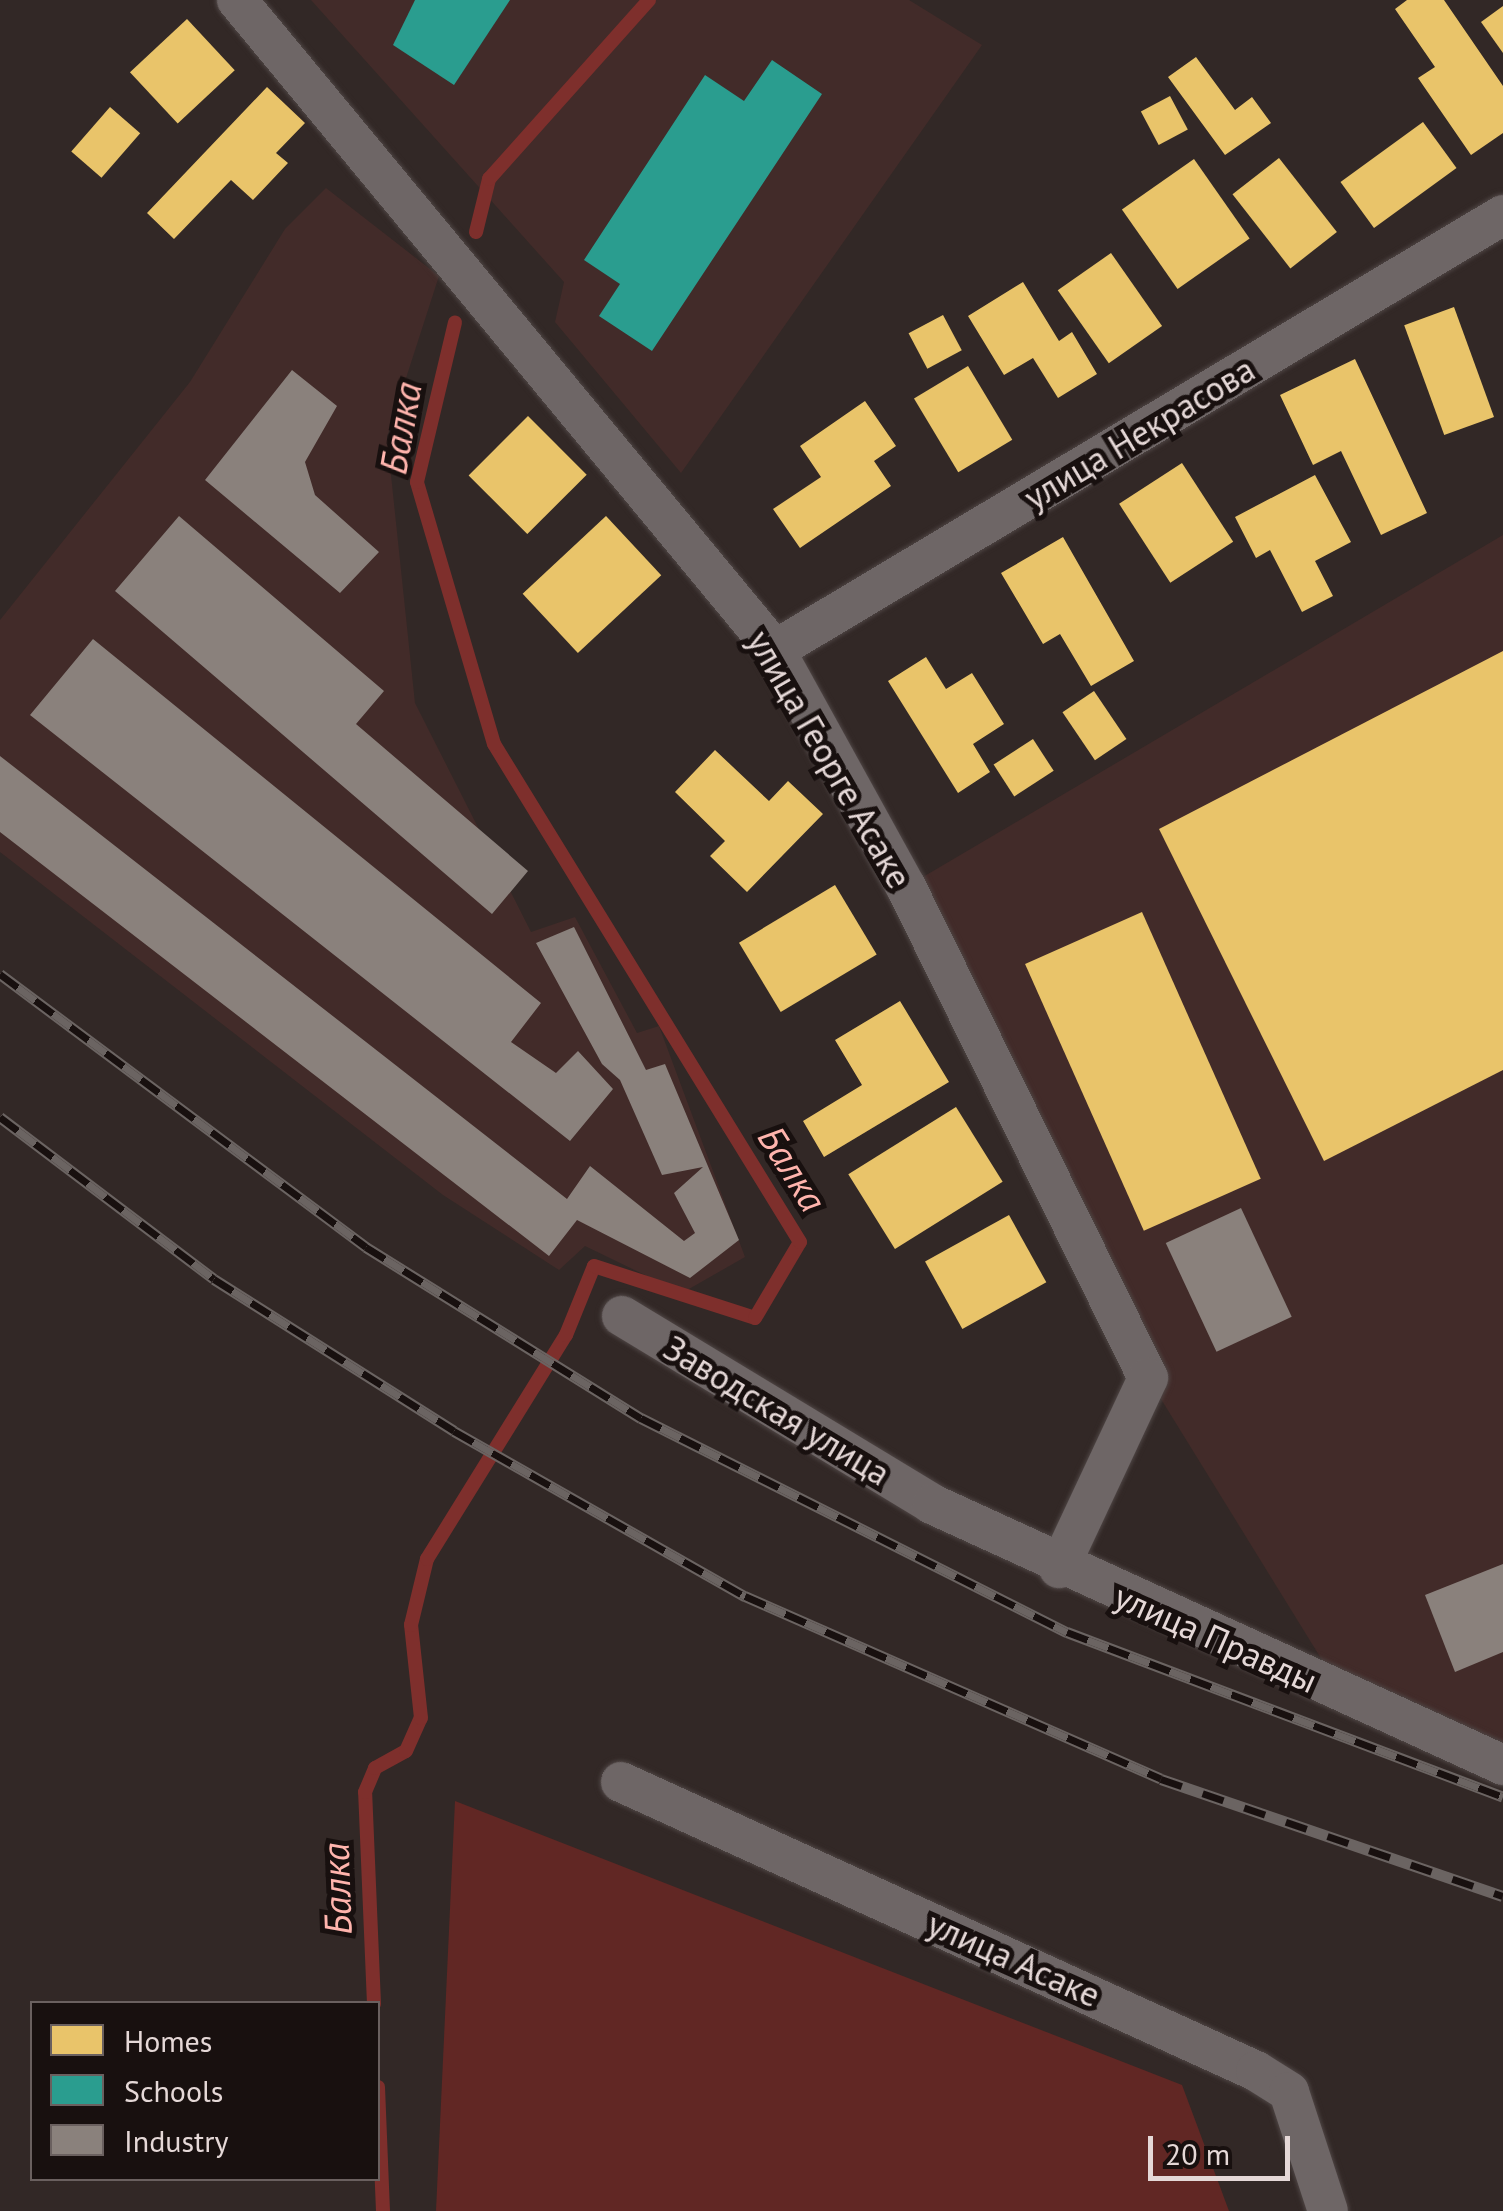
<!DOCTYPE html>
<meta charset="utf-8">
<style>
body{margin:0}
#map{position:relative;width:1503px;height:2211px;overflow:hidden;background:#322826;font-family:"PT Sans",sans-serif}
div>[style]{position:absolute}
[style*='--x']{left:calc(var(--x)*1px);top:calc(var(--y)*1px);width:calc(var(--w)*1px);rotate:calc(var(--a)*1deg)}
.built>*{inset:0;background:#422b29}
.green>*{inset:0;background:#612724}
.homes>*{inset:0;background:#e9c46a;transform-origin:0 0}
.schools>*{inset:0;background:#2a9d8f}
.industry>*{inset:0;background:#8a817c;transform-origin:0 0}
.stream>*{height:14px;margin:-7px;padding:0 7px;transform-origin:7px;border-radius:7px;background:#7e2f2c}
.roads{filter:drop-shadow(0 0 2px #4e4544) drop-shadow(0 0 2px #4e4544)}
.minor>*{height:40px;margin:-20px;padding:0 20px;transform-origin:20px;border-radius:20px;background:#6e6666}
.rail>*{height:11px;margin-top:-5.5px;transform-origin:0;background:repeating-linear-gradient(90deg,#18100f 0 22px,#6b6462 0 44px);box-sizing:border-box;border-block:2px solid #6b6462}
span{translate:-50% -50%;white-space:nowrap;text-align:center;line-height:1.15;-webkit-text-stroke:10px #18100f;paint-order:stroke}
.street-label{font-size:35px;color:#e5d8d7}
.water-label{font-size:38px;color:#ffb4ad;font-style:italic}
.legend{position:absolute;left:30px;top:2001px;width:350px;height:180px;box-sizing:border-box;background:#18100f;border:2px solid #6a605f;margin:0;padding:12px 18px;list-style:none;font-size:30px;color:#e5d8d7}
.legend li{display:flex;align-items:center;gap:20px;height:50px}
.legend b{width:50px;border:2px solid #6a605f}
.scale{position:absolute;left:1148px;top:2136px;width:142px;height:45px;box-sizing:border-box;border:5px solid #e5d8d7;border-top:0;padding-left:12px;font-size:30px;line-height:35px;white-space:nowrap;color:#e5d8d7;-webkit-text-stroke:8px #18100f;paint-order:stroke}
</style>
<div id="map">
<div class="built">
<div style="clip-path:polygon(311px 0,909px 0,982px 45px,681px 473px,555px 322px,564px 282px)"></div>
<div style="clip-path:polygon(326px 188px,439px 276px,387px 437px,415px 703px,531px 932px,575px 917px,637px 1033px,659px 1026px,745px 1257px,682px 1293px,585px 1246px,559px 1270px,443px 1195px,0 852px,0 620px,190px 382px,285px 229px)"></div>
<div style="clip-path:polygon(1503px 535px,1503px 1765px,1343px 1694px,1148px 1378px,906px 887px)"></div>
</div>
<div class="green">
<div style="clip-path:polygon(455px 1801px,1182px 2085px,1229px 2211px,436px 2211px)"></div>
</div>
<div class="homes">
<div style="clip-path:polygon(1407px 0,1444px 0,1503px 86px,1503px 133px,1471px 155px,1418px 78px,1435px 67px,1395px 9px)"></div>
<div style="clip-path:polygon(1503px 6px,1503px 53px,1481px 22px)"></div>
<div style="left:187px;top:19px;width:70px;height:78px;rotate:47deg"></div>
<div style="clip-path:polygon(1196px 57px,1235px 110px,1252px 97px,1271px 123px,1225px 155px,1168px 77px)"></div>
<div style="clip-path:polygon(267px 87px,305px 123px,276px 153px,288px 163px,253px 200px,231px 180px,174px 239px,147px 213px)"></div>
<div style="left:1170px;top:96px;width:38px;height:33px;rotate:62deg"></div>
<div style="left:110px;top:107px;width:40px;height:59px;rotate:41deg"></div>
<div style="left:1423px;top:122px;width:57px;height:102px;rotate:54deg"></div>
<div style="left:1279px;top:158px;width:94px;height:59px;rotate:52deg"></div>
<div style="left:1194px;top:159px;width:97px;height:88px;rotate:55deg"></div>
<div style="left:1111px;top:253px;width:89px;height:65px;rotate:55deg"></div>
<div style="clip-path:polygon(1023px 282px,1059px 341px,1072px 332px,1097px 374px,1058px 398px,1033px 358px,1004px 375px,968px 316px)"></div>
<div style="left:1454px;top:307px;width:117px;height:53px;rotate:70deg"></div>
<div style="left:943px;top:315px;width:40px;height:39px;rotate:62deg"></div>
<div style="clip-path:polygon(1355px 359px,1427px 513px,1381px 535px,1341px 451px,1313px 465px,1280px 395px)"></div>
<div style="left:968px;top:366px;width:86px;height:63px;rotate:59deg"></div>
<div style="clip-path:polygon(865px 401px,896px 446px,874px 461px,891px 486px,800px 548px,773px 509px,821px 477px,800px 446px)"></div>
<div style="left:528px;top:416px;width:83px;height:84px;rotate:45deg"></div>
<div style="left:1182px;top:463px;width:94px;height:75px;rotate:57deg"></div>
<div style="clip-path:polygon(1315px 475px,1351px 542px,1315px 561px,1333px 596px,1302px 612px,1270px 550px,1256px 558px,1235px 517px)"></div>
<div style="left:606px;top:516px;width:81px;height:114px;rotate:47deg"></div>
<div style="clip-path:polygon(1063px 537px,1134px 661px,1091px 686px,1060px 634px,1043px 644px,1001px 573px)"></div>
<div style="clip-path:polygon(1503px 651px,1503px 1070px,1324px 1161px,1159px 829px)"></div>
<div style="clip-path:polygon(926px 657px,946px 689px,972px 673px,1004px 724px,973px 744px,990px 772px,958px 793px,888px 681px)"></div>
<div style="left:1094px;top:691px;width:58px;height:38px;rotate:56deg"></div>
<div style="left:1033px;top:739px;width:38px;height:47px;rotate:57deg"></div>
<div style="clip-path:polygon(715px 750px,769px 801px,788px 781px,823px 814px,747px 892px,710px 856px,725px 841px,675px 792px)"></div>
<div style="left:835px;top:885px;width:81px;height:112px;rotate:59deg"></div>
<div style="left:1142px;top:912px;width:292px;height:128px;rotate:66deg"></div>
<div style="clip-path:polygon(900px 1001px,949px 1082px,824px 1157px,803px 1121px,862px 1085px,835px 1040px)"></div>
<div style="left:956px;top:1107px;width:88px;height:127px;rotate:58deg"></div>
<div style="left:1009px;top:1215px;width:77px;height:96px;rotate:61deg"></div>
</div>
<div class="schools">
<div style="clip-path:polygon(415px 0,510px 0,454px 85px,393px 45px)"></div>
<div style="clip-path:polygon(772px 60px,822px 94px,652px 351px,599px 316px,620px 284px,584px 260px,705px 75px,744px 101px)"></div>
</div>
<div class="industry">
<div style="clip-path:polygon(292px 370px,337px 406px,305px 462px,315px 495px,379px 552px,340px 593px,205px 480px)"></div>
<div style="clip-path:polygon(179px 516px,384px 691px,356px 724px,528px 871px,492px 914px,115px 591px)"></div>
<div style="clip-path:polygon(93px 639px,541px 1003px,511px 1042px,556px 1073px,578px 1051px,613px 1089px,570px 1141px,30px 715px)"></div>
<div style="clip-path:polygon(0 756px,567px 1199px,590px 1166px,684px 1241px,695px 1233px,674px 1193px,703px 1167px,662px 1175px,620px 1080px,602px 1064px,536px 943px,574px 927px,646px 1070px,665px 1064px,739px 1240px,690px 1278px,577px 1220px,549px 1256px,0 832px)"></div>
<div style="left:1241px;top:1208px;width:120px;height:83px;rotate:65deg"></div>
<div style="clip-path:polygon(1503px 1564px,1503px 1652px,1455px 1672px,1425px 1595px)"></div>
</div>
<div class="stream">
<div style="--x:476;--y:232;--w:55;--a:-76.2"></div>
<div style="--x:489;--y:179;--w:240;--a:-48.2"></div>
<div style="--x:374;--y:2004;--w:212;--a:-92.4"></div>
<div style="--x:365;--y:1792;--w:26;--a:-67"></div>
<div style="--x:375;--y:1768;--w:35;--a:-29"></div>
<div style="--x:406;--y:1751;--w:36;--a:-66"></div>
<div style="--x:421;--y:1718;--w:94;--a:-96.1"></div>
<div style="--x:411;--y:1625;--w:68;--a:-76.4"></div>
<div style="--x:427;--y:1559;--w:264;--a:-58.2"></div>
<div style="--x:566;--y:1335;--w:74;--a:-67.9"></div>
<div style="--x:594;--y:1266;--w:169;--a:17.9"></div>
<div style="--x:755;--y:1318;--w:88;--a:-59.4"></div>
<div style="--x:800;--y:1242;--w:584;--a:-121.57"></div>
<div style="--x:494;--y:744;--w:273;--a:-106.4"></div>
<div style="--x:417;--y:482;--w:164;--a:-76.6"></div>
<div style="--x:378;--y:2087;--w:124;--a:87.7"></div>
</div>
<div class="roads">
<div class="minor">
<div style="--x:237;--y:0;--w:844;--a:50.39"></div>
<div style="--x:775;--y:650;--w:271;--a:61.1"></div>
<div style="--x:906;--y:887;--w:547;--a:63.76"></div>
<div style="--x:1148;--y:1378;--w:210;--a:115.1"></div>
<div style="--x:775;--y:650;--w:848;--a:-30.86"></div>
<div style="--x:622;--y:1316;--w:363;--a:31.2"></div>
<div style="--x:932;--y:1504;--w:628;--a:24.56"></div>
<div style="--x:621;--y:1782;--w:698;--a:24.47"></div>
<div style="--x:1256;--y:2071;--w:39;--a:32"></div>
<div style="--x:1289;--y:2092;--w:125;--a:71.9"></div>
</div>
</div>
<div class="rail">
<div style="--x:0;--y:974;--w:457;--a:36.7"></div>
<div style="--x:366;--y:1247;--w:324;--a:31.9"></div>
<div style="--x:641;--y:1418;--w:477;--a:26.7"></div>
<div style="--x:1067;--y:1632;--w:466;--a:20.7"></div>
<div style="--x:0;--y:1117;--w:268;--a:37.1"></div>
<div style="--x:214;--y:1279;--w:284;--a:32.3"></div>
<div style="--x:454;--y:1431;--w:335;--a:29.6"></div>
<div style="--x:745;--y:1596;--w:454;--a:23.7"></div>
<div style="--x:1161;--y:1779;--w:361;--a:18.9"></div>
</div>
<div class="street-label">
<span style="left:1139px;top:433px;rotate:-31deg">улица Некрасова</span>
<span style="left:830px;top:759px;rotate:60deg">улица Георге Асаке</span>
<span style="left:777px;top:1410px;rotate:31deg">Заводская улица</span>
<span style="left:1216px;top:1638px;rotate:24deg">улица Правды</span>
<span style="left:1014px;top:1959px;rotate:24deg">улица Асаке</span>
</div>
<div class="water-label">
<span style="left:400px;top:428px;rotate:-80deg">Балка</span>
<span style="left:793px;top:1168px;rotate:58deg">Балка</span>
<span style="left:336px;top:1889px;rotate:-92deg">Балка</span>
</div>
<ul class="legend">
<li><b style="height:28px;background:#e9c46a"></b>Homes</li>
<li><b style="height:28px;background:#2a9d8f"></b>Schools</li>
<li><b style="height:28px;background:#8a817c"></b>Industry</li>
</ul>
<div class="scale">20 m</div>
</div>
